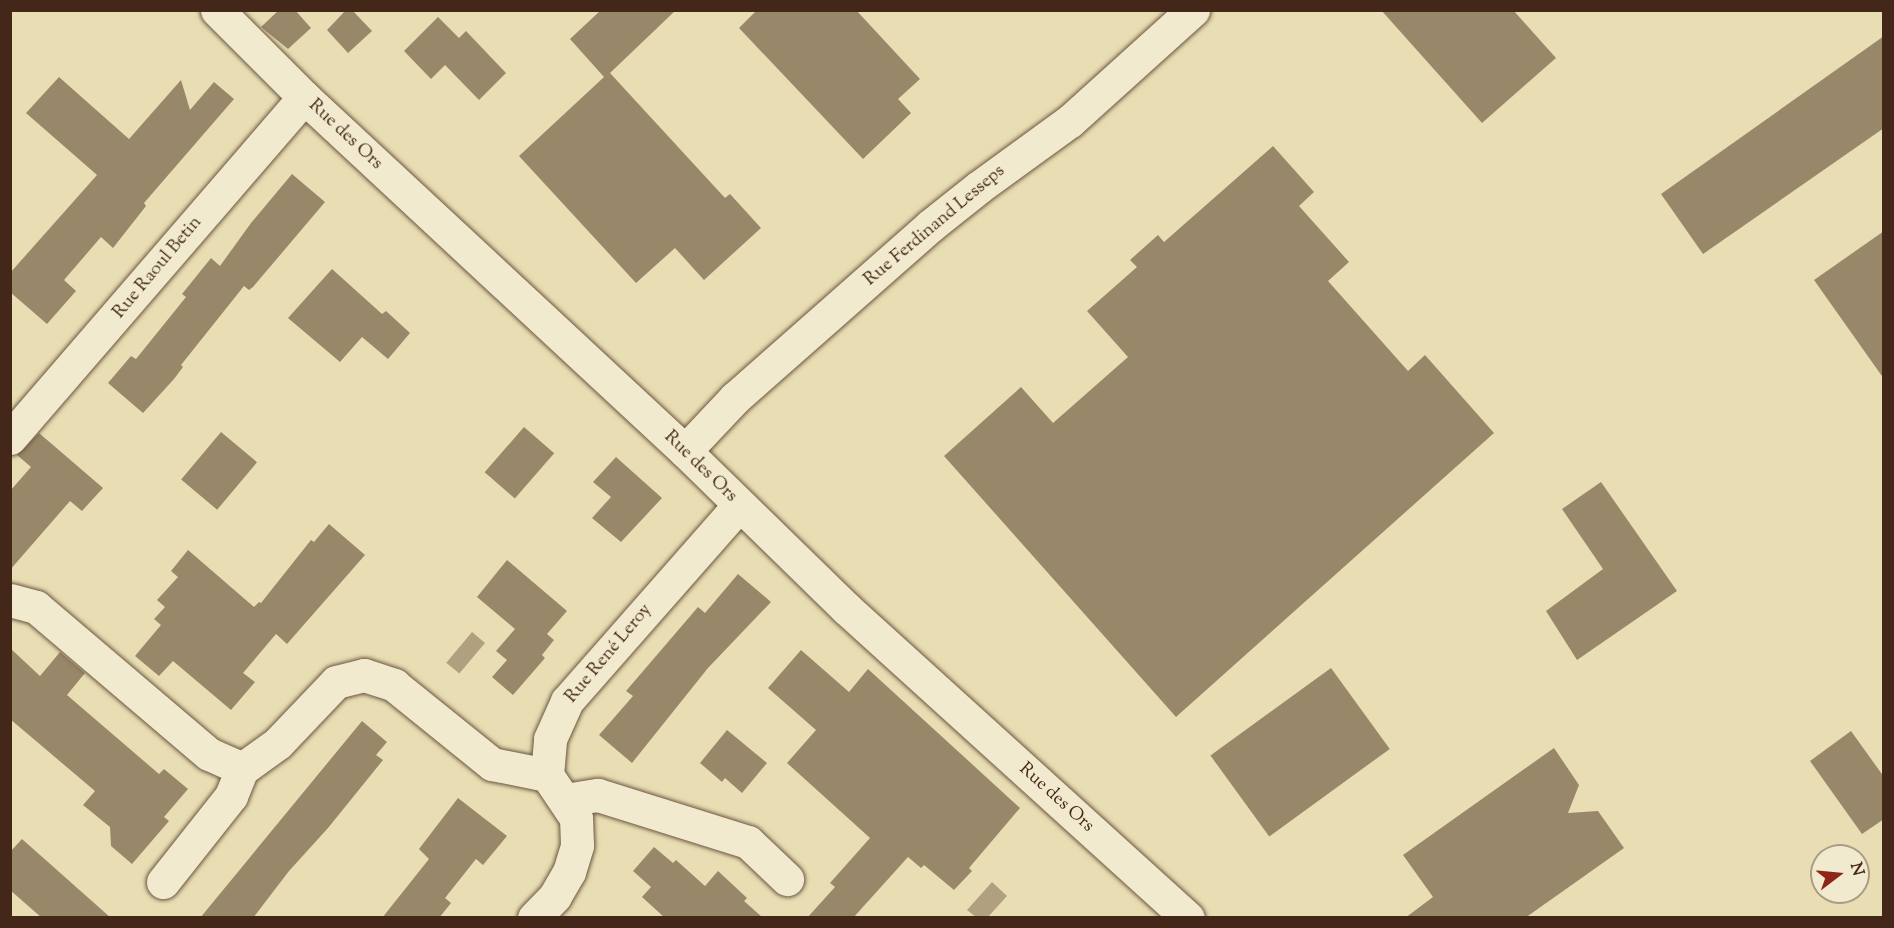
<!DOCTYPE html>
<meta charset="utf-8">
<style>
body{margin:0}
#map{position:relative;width:1894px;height:928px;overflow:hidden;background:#e9deb3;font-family:"Sorts Mill Goudy",serif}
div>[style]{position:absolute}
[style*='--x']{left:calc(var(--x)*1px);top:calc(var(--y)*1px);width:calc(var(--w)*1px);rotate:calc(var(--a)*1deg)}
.water>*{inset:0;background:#b1a07f;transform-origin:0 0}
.building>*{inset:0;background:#99876a;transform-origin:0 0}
.roads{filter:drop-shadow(0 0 2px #6c5640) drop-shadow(0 0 2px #6c5640)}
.minor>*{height:33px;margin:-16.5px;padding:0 16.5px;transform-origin:16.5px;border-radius:16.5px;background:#f1eace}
span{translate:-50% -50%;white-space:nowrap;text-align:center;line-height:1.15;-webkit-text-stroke:4.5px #f1eace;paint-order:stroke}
.street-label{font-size:18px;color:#43281a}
.frame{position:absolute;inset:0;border:12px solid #43281a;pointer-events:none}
.north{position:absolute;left:1810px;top:844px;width:60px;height:60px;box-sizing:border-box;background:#f1eace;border:2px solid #ab9c86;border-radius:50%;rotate:74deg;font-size:16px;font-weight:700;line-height:24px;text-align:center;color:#43281a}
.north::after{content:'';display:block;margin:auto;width:21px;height:27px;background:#8f2418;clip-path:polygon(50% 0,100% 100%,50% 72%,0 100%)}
</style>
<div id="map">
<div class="water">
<div style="left:472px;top:632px;width:17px;height:40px;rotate:40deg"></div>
<div style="clip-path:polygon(992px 882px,1007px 896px,988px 917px,976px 917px,967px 910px)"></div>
</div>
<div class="building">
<div style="clip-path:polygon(279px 10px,295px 10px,311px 28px,288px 49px,261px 27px)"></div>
<div style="clip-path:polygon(346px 10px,352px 10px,372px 31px,348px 53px,327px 30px)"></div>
<div style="clip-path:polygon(601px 10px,676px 10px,610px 73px,725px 198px,730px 194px,761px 228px,704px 280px,675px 248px,636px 283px,519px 156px,604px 77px,570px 39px)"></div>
<div style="clip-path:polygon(757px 10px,856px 10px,920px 79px,898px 99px,911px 113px,863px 159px,739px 28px)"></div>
<div style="clip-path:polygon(1381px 10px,1513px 10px,1556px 58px,1482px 123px)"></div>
<div style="clip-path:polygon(438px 17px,459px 38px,466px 31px,506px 73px,479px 100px,445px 65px,431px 79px,404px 51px)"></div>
<div style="clip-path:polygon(1884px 36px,1884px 128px,1703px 254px,1661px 194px)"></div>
<div style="clip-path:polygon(59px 77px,129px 139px,181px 80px,190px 110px,214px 82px,234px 99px,144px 203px,146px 206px,113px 248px,101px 237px,64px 280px,76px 291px,47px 324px,10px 292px,10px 273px,97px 175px,26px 113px)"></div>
<div style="clip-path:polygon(1273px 146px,1314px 192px,1299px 206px,1349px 262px,1328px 281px,1408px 371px,1425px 355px,1494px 433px,1176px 717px,944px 456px,1021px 387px,1053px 423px,1128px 357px,1087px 311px,1137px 267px,1130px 260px,1158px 235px,1164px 242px)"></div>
<div style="clip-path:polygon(292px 174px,325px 202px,253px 287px,249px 290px,244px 286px,181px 365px,183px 367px,174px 379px,143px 413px,108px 383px,131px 356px,136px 359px,186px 297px,182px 294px,211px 258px,220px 266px,251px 223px)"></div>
<div style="clip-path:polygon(1884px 231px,1884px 379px,1814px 280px)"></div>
<div style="clip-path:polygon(332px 269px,382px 314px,386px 311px,410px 333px,388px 359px,362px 337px,340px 362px,288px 318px)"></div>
<div style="left:524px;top:427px;width:40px;height:60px;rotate:41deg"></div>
<div style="left:221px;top:432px;width:47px;height:62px;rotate:40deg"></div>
<div style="clip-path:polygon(39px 433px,103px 488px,82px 511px,70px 501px,10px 570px,10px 491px,31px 467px,17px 455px)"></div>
<div style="clip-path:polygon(616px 457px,662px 498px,621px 542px,592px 518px,611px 497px,593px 482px)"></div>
<div style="clip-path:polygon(1601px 482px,1677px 591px,1577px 660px,1546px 611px,1603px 569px,1562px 509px)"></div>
<div style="clip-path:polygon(329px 524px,365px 555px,287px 644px,276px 634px,243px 673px,255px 682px,231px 710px,173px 661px,159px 676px,135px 656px,161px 625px,154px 619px,165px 607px,157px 600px,178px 577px,171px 571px,188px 550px,254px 607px,259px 602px,261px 603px,311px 540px,314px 542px)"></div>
<div style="clip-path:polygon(507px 560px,567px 611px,547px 634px,554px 640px,542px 655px,545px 658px,513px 695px,492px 677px,507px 660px,496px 651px,515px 629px,477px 597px)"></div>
<div style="clip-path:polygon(738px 574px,771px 602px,708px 668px,632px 763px,599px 735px,633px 696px,626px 691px,698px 607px,705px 613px)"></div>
<div style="clip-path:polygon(10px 648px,40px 676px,60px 652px,85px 673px,67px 695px,159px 774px,164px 769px,188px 789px,164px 817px,169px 821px,132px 864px,111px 846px,110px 827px,83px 805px,95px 791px,10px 719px)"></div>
<div style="clip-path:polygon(801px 650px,849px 692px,868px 669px,1020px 808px,969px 868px,972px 871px,954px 890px,924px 865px,921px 868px,908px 857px,853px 918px,807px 918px,835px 887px,830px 883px,870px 838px,787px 763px,816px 730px,768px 688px)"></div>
<div style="left:1331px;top:668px;width:100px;height:149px;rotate:54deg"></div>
<div style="clip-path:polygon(362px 721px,387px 742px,376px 755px,383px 760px,328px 828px,289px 871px,253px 918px,200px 918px)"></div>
<div style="clip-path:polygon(727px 730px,767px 763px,742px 793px,725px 778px,722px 782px,700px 763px)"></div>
<div style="clip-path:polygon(1851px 731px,1884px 777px,1884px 819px,1862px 834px,1810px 761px)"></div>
<div style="clip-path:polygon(1554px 748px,1579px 785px,1568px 813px,1598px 811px,1624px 848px,1525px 918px,1405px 918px,1433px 897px,1403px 855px)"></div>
<div style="clip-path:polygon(458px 798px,507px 836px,483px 865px,476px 859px,445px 898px,451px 903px,439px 918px,382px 918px,429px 859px,419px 849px)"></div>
<div style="clip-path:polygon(22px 839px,111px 918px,42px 918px,10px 890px,10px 852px)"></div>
<div style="clip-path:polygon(654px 847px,673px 863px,676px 860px,705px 886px,718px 871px,747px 898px,744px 901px,762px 917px,665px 918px,642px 897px,651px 887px,633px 871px)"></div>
</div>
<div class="roads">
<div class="minor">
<div style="--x:217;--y:10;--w:123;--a:45"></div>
<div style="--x:304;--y:97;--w:520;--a:42.9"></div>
<div style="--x:685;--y:451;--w:226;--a:44.3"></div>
<div style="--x:847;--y:609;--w:460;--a:42.2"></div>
<div style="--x:10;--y:438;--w:450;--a:-49.2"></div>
<div style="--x:685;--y:451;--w:73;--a:-46.7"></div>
<div style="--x:735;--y:398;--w:260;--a:-41.4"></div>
<div style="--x:930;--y:226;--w:63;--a:-38.5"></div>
<div style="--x:979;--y:187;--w:112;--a:-36"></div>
<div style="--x:1070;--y:121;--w:166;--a:-42.1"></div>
<div style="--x:10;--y:600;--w:27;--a:15"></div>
<div style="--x:36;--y:607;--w:227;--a:40.4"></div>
<div style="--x:209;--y:754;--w:36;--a:24"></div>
<div style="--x:242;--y:769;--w:44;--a:-35.8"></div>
<div style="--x:278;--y:743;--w:84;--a:-46.4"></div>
<div style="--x:336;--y:682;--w:29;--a:-14"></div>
<div style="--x:364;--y:675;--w:32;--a:18"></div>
<div style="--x:394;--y:685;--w:126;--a:38.9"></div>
<div style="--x:492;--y:764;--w:56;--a:11.3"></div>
<div style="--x:565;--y:800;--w:33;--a:-9"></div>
<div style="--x:598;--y:795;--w:157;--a:17.4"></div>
<div style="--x:748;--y:842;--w:54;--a:43.5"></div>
<div style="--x:163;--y:882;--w:110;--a:-51.7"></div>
<div style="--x:231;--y:796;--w:29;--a:-68"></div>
<div style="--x:534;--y:918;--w:30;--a:-46"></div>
<div style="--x:555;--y:896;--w:28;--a:-60"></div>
<div style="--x:569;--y:872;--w:28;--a:-73"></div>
<div style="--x:577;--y:845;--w:27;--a:-92"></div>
<div style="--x:576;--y:818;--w:52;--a:-124"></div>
<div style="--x:547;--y:775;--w:36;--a:-85"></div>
<div style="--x:550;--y:739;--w:42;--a:-65.9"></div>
<div style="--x:567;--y:701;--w:261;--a:-48.7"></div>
</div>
</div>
<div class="street-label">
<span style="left:345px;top:135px;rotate:43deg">Rue des Ors</span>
<span style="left:935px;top:226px;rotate:-40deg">Rue Ferdinand Lesseps</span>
<span style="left:158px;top:268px;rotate:-50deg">Rue Raoul Betin</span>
<span style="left:700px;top:467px;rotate:44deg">Rue des Ors</span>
<span style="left:609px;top:654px;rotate:-50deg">Rue René Leroy</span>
<span style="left:1056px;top:798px;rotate:42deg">Rue des Ors</span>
</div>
<div class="frame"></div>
<div class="north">N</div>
</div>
